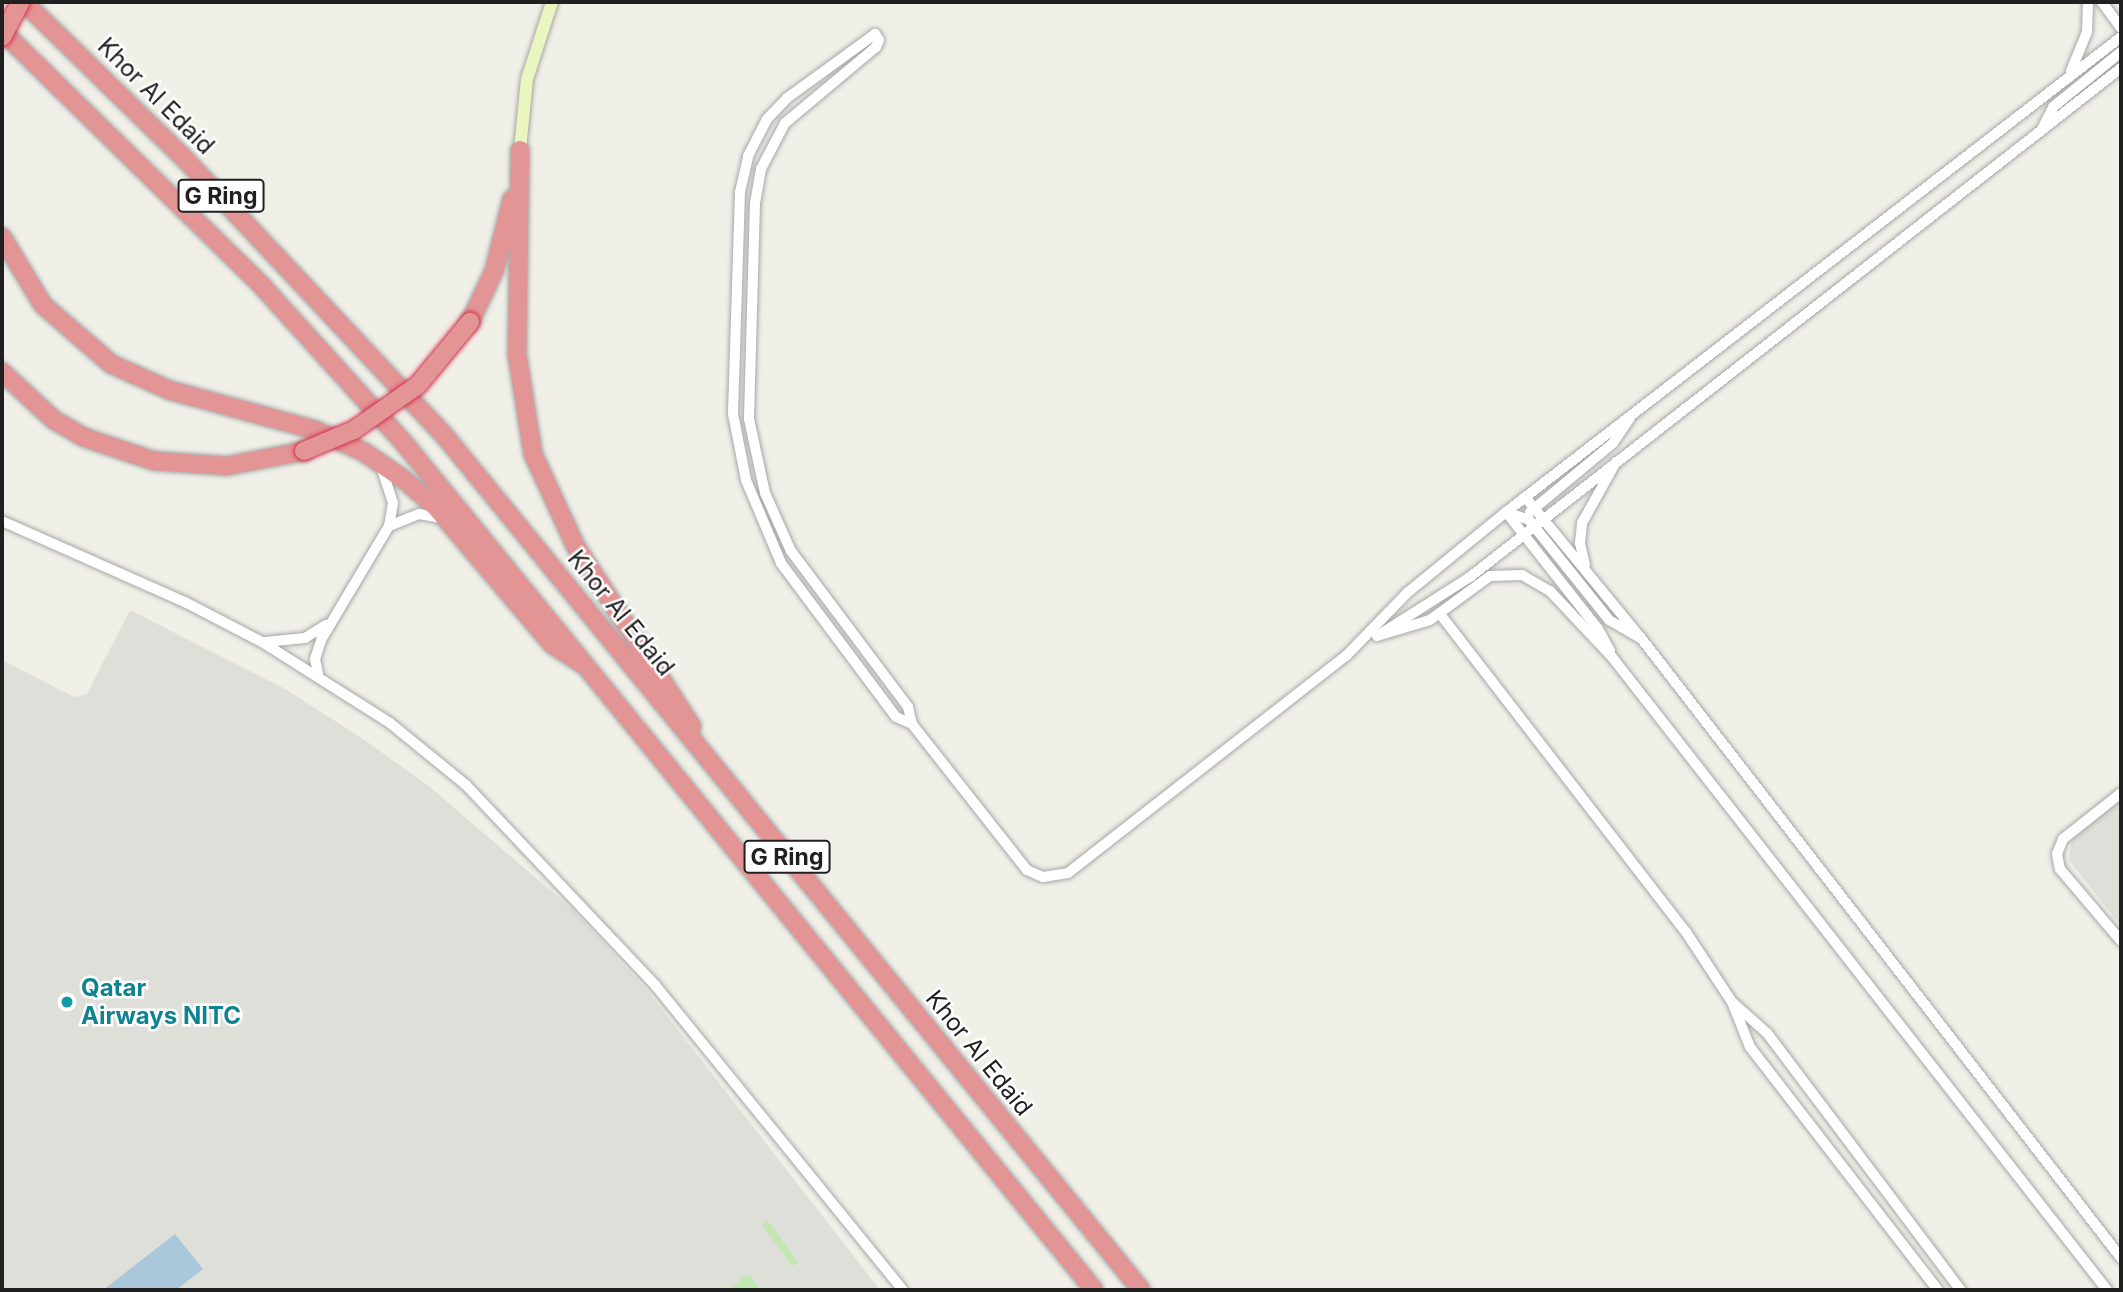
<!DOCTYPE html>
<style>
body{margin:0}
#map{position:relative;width:2123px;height:1292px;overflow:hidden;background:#f0efe8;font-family:Inter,sans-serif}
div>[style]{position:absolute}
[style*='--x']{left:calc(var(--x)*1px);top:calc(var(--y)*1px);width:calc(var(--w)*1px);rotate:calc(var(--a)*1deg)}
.airport>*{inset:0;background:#dfdfd9}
.grass>*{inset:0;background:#c2e7b1;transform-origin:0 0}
.water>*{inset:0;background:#abc7db}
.roads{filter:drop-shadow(0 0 2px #a7a7a7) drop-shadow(0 0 2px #a7a7a7)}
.street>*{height:10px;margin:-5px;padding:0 5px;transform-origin:5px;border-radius:5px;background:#fff}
.secondary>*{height:12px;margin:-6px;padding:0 6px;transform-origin:6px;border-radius:6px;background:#eaf6bf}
.highway>*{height:18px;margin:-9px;padding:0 9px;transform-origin:9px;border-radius:9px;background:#e39495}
.bridges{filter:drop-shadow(0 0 2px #d2314b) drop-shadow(0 0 2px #d2314b)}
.highway-bridge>*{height:18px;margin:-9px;padding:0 9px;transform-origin:9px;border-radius:9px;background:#e39495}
.dots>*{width:19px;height:19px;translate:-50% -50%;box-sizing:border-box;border:4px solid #fff;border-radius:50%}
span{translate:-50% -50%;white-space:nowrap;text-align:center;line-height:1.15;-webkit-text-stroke:5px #fff;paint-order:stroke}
.shield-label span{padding:2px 5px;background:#fff;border:2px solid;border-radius:5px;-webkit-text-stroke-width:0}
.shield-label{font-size:23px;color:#202020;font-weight:700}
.street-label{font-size:24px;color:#202020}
.culture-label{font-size:24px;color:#0d838f;font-weight:700}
.left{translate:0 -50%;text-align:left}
.frame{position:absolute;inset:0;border:4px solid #202020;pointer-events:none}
</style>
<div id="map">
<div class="airport">
<div style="clip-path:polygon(130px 610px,287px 690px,366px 741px,430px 787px,572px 909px,646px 989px,880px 1290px,2px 1290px,2px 660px,74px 697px,87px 694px)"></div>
<div style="clip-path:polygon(2121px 797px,2121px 926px,2069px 860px,2072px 836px)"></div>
</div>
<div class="grass">
<div style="left:768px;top:1221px;width:51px;height:7px;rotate:54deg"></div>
<div style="clip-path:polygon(751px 1275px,760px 1290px,727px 1290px,745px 1276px)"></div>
</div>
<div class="water">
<div style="clip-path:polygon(175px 1234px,203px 1269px,176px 1290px,103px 1290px)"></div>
</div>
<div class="roads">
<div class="street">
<div style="--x:2102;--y:2;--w:32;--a:54"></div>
<div style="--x:875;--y:34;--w:7;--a:56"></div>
<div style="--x:879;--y:40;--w:8;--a:113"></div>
<div style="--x:876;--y:47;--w:119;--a:140.1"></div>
<div style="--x:785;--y:123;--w:52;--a:117.6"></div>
<div style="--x:761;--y:169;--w:35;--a:100"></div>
<div style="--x:755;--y:203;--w:216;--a:91.6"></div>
<div style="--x:749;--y:419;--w:76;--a:77.8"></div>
<div style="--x:765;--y:493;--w:64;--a:65.9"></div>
<div style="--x:791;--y:551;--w:195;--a:53.1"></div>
<div style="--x:908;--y:707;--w:17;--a:77"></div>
<div style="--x:912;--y:724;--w:17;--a:-156"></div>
<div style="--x:896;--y:717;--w:192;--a:-126.8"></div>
<div style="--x:781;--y:563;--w:90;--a:-112.9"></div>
<div style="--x:746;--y:480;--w:67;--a:-101.1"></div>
<div style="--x:733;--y:414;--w:222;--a:-88.2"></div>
<div style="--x:740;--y:192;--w:37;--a:-77"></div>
<div style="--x:748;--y:156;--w:42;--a:-62.8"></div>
<div style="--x:767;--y:119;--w:29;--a:-46"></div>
<div style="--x:787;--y:98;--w:109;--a:-36"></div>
<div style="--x:2071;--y:71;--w:42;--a:-67.7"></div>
<div style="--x:2087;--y:32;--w:30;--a:-88"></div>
<div style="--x:2041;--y:131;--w:27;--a:-63"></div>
<div style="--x:2053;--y:107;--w:87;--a:-39"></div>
<div style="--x:1525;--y:497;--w:183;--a:50.6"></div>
<div style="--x:1641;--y:638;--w:784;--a:52.25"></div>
<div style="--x:1506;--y:512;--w:24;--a:19"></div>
<div style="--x:1529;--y:520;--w:128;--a:51.3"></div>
<div style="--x:1609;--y:620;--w:36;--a:30"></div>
<div style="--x:1506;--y:512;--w:149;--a:51.8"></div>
<div style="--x:1598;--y:629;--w:25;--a:61"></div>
<div style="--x:1530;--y:512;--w:108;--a:-39.7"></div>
<div style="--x:1613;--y:443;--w:30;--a:-56"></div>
<div style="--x:2;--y:521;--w:200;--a:23.9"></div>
<div style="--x:185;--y:602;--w:87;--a:27.5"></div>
<div style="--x:262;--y:642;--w:151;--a:32.3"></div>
<div style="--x:390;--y:723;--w:98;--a:39.2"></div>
<div style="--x:466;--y:785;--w:275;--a:46.6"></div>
<div style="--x:655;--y:985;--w:393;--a:50.9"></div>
<div style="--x:389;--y:526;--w:32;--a:-22"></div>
<div style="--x:419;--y:514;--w:23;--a:10"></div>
<div style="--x:1585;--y:565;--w:23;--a:-103"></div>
<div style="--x:1580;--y:543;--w:20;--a:-84"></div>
<div style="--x:1582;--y:523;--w:70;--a:-60.9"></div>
<div style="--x:1440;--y:614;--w:402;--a:52.3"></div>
<div style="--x:1686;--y:932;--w:84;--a:56.7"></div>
<div style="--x:1732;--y:1002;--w:48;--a:68.2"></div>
<div style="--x:1750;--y:1047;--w:307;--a:52.3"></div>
<div style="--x:1382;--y:633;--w:104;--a:-32.5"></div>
<div style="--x:1470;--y:577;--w:826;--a:-38.02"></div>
<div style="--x:1377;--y:636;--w:55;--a:-16.8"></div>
<div style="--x:1430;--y:620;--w:74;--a:-36.3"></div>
<div style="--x:1490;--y:576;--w:32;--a:-2"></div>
<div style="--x:1522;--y:575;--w:32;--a:30"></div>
<div style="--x:1550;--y:591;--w:91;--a:46.8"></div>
<div style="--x:1612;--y:657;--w:804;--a:51.97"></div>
<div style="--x:265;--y:642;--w:40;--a:-5.7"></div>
<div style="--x:305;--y:638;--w:25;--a:-32"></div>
<div style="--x:318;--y:674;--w:15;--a:-101"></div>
<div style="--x:315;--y:659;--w:20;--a:-72"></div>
<div style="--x:321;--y:640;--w:133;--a:-59.2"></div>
<div style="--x:389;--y:526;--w:23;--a:-80"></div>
<div style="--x:393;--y:503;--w:39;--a:-108"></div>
<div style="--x:912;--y:724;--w:186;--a:51.8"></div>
<div style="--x:1027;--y:870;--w:17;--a:24"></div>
<div style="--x:1043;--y:877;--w:25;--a:-9"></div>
<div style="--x:1068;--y:873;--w:353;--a:-38"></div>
<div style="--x:1346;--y:656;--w:88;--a:-45.9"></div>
<div style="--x:1407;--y:593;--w:128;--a:-39.3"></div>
<div style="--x:1506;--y:512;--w:777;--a:-37.68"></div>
<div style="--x:2121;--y:793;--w:74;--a:141.6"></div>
<div style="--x:2063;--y:839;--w:16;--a:112"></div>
<div style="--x:2057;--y:854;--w:15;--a:79"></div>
<div style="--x:2060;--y:869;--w:94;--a:49.7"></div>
<div style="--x:1732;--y:1002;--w:47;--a:41.5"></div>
<div style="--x:1767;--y:1033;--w:322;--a:53"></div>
</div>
<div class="secondary">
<div style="--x:520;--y:150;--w:71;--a:-84.4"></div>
<div style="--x:527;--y:79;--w:81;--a:-72"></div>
</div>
<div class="highway">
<div style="--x:24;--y:2;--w:219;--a:44.3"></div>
<div style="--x:181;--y:155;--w:384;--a:46.8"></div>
<div style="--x:444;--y:435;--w:1103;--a:50.81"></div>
<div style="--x:2;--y:31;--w:366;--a:44.4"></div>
<div style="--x:263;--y:287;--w:210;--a:47.9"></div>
<div style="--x:404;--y:443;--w:1092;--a:50.83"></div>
<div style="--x:520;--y:150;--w:204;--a:90.8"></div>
<div style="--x:517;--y:354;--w:101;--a:80.9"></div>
<div style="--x:533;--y:454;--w:102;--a:65.2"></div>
<div style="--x:576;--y:547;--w:214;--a:57.2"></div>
<div style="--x:2;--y:237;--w:79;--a:58.9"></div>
<div style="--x:43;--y:305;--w:90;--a:40.9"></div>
<div style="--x:111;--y:364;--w:64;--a:24.1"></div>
<div style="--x:169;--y:390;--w:151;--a:15.3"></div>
<div style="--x:315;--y:430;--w:54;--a:24.2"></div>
<div style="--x:364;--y:452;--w:47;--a:34.7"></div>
<div style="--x:403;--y:479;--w:42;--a:40.2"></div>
<div style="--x:435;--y:506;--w:182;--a:49.7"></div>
<div style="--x:553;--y:645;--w:35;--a:33"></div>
<div style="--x:470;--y:322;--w:56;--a:-64.8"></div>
<div style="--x:494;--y:271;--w:74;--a:-76"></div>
<div style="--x:2;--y:372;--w:71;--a:42.7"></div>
<div style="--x:54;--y:420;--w:34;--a:30"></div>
<div style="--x:83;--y:437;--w:75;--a:18.7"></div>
<div style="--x:154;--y:461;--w:73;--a:3.9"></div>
<div style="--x:227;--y:466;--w:78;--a:-11"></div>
</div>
</div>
<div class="bridges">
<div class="highway-bridge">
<div style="--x:2;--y:37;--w:40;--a:-62"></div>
<div style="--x:304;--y:451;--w:54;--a:-22.8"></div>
<div style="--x:354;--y:430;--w:78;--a:-35.1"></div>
<div style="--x:418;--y:385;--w:82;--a:-50.5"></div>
</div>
</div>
<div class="dots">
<div style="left:67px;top:1002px;background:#0f9aa8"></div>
</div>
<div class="shield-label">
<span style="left:221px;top:196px">G Ring</span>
<span style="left:787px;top:857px">G Ring</span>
</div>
<div class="street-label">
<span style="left:156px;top:96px;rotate:45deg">Khor Al Edaid</span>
<span style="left:621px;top:613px;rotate:51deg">Khor Al Edaid</span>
<span style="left:979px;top:1053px;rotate:51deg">Khor Al Edaid</span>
</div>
<div class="culture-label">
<span class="left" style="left:81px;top:1002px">Qatar<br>Airways NITC</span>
</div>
<div class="frame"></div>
</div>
